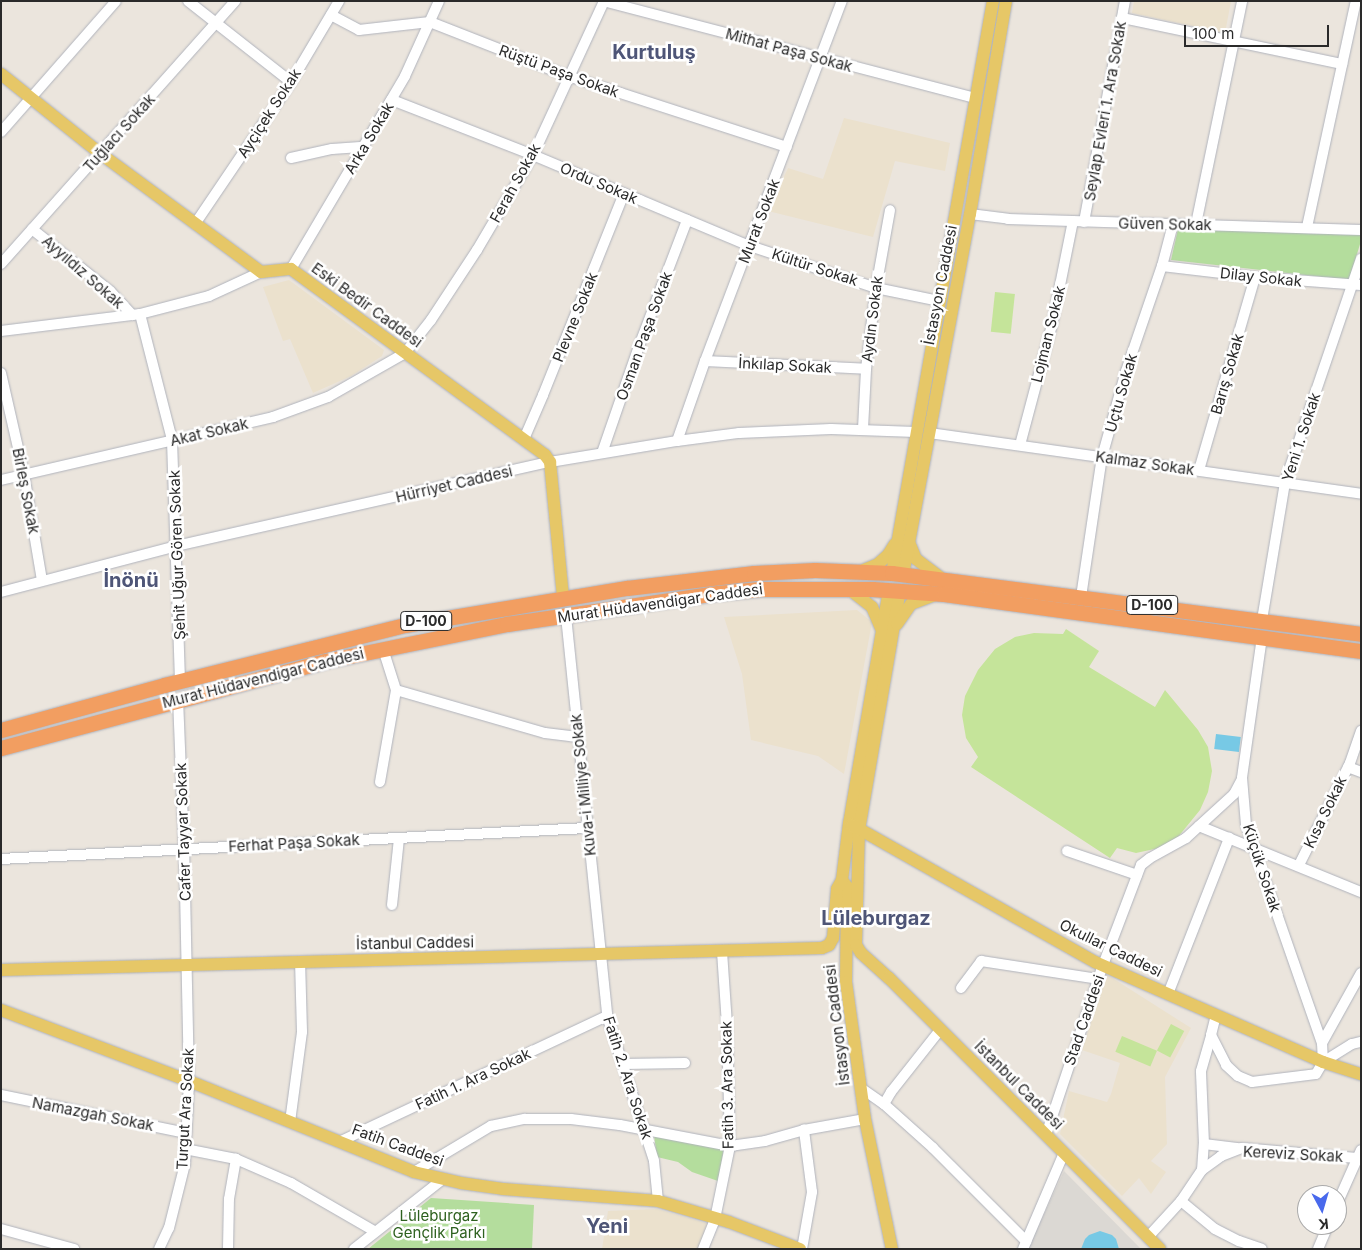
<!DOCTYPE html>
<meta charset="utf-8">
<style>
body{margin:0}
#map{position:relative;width:1362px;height:1250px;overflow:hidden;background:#ebe5dd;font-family:Inter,sans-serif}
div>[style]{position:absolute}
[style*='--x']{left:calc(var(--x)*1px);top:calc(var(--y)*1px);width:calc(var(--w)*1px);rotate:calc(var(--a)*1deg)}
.education>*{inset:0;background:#ebe1cd}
.green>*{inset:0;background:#b4dd9d}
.pitch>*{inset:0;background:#c5e49a;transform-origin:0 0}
.plaza>*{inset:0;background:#dbd8d3}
.water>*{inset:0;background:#77c9e5;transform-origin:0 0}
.roads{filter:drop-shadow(0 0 1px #b0b3bc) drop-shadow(0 0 1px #b0b3bc)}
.minor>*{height:10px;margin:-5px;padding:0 5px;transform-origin:5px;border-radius:5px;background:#fff}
.major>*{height:12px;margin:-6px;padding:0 6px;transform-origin:6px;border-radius:6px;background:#e6c767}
.highway>*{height:15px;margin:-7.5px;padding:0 7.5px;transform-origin:7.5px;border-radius:7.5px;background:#f29e61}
span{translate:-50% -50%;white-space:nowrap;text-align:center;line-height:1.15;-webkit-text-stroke:5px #fff;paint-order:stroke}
.shield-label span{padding:1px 4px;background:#fff;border:1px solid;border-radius:4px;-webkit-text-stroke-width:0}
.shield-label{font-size:14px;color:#2a2a2a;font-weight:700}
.street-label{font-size:15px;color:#2a2a2a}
.park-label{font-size:15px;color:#2e611f}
.district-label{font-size:20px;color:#4e5577;font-weight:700}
.frame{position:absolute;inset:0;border:2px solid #2a2a2a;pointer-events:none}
.north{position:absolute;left:1297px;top:1185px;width:50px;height:50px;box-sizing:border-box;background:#fff;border:1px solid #aaa;border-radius:50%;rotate:174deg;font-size:14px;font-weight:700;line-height:20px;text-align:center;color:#2a2a2a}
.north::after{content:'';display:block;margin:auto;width:18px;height:22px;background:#4969ec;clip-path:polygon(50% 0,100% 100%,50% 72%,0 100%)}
.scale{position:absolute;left:1184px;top:25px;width:145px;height:22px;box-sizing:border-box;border:2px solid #2a2a2a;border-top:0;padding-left:6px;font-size:15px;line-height:18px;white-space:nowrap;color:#2a2a2a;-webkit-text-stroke:4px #fff;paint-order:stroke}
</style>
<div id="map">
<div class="education">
<div style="clip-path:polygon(1134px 1px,1231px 1px,1225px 33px,1132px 13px)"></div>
<div style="clip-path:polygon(844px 118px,950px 143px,945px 171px,895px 161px,873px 237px,768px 211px,788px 168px,823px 179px)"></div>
<div style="clip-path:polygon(289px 280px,384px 350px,382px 356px,351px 376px,313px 393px,290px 339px,283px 341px,263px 287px)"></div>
<div style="clip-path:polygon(857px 610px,872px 622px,844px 774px,818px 756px,751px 740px,742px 674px,724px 617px)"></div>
<div style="clip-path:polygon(1106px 974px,1191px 1028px,1165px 1077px,1167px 1144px,1151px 1161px,1166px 1172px,1151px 1194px,1139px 1178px,1122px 1196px,1060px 1134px,1069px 1091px,1107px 1102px,1111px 1094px,1120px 1063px,1082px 1050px)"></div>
<div style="clip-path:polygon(657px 1209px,709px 1224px,699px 1249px,602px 1249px,608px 1211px)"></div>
</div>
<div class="green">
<div style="clip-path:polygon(1178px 229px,1361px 235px,1361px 241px,1349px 280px,1171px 260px)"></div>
<div style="clip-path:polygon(654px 1135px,724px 1148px,718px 1181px,692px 1172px,678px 1162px,657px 1157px)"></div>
<div style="clip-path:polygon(431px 1198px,534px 1205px,532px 1249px,368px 1249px)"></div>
</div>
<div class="pitch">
<div style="left:995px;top:292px;width:20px;height:40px;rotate:6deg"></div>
<div style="clip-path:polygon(1066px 629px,1099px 651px,1089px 667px,1155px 707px,1165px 690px,1198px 730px,1208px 747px,1212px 771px,1208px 792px,1200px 810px,1178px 837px,1159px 848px,1136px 853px,1117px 848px,1110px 858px,971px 767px,978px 757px,966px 738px,962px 715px,965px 696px,978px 670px,995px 649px,1015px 637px,1034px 633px,1063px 634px)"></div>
<div style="left:1171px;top:1024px;width:15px;height:30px;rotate:28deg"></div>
<div style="left:1122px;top:1036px;width:38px;height:17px;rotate:23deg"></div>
</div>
<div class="plaza">
<div style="clip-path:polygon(1064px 1171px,1141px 1249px,1028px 1249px)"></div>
</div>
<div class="water">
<div style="left:1216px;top:734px;width:25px;height:15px;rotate:7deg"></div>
<div style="clip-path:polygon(1100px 1231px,1112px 1235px,1116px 1239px,1119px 1249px,1081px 1249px,1085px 1239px,1089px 1235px)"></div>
</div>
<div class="roads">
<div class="minor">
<div style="--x:188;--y:1;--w:131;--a:38.2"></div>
<div style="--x:603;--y:1;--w:385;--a:14.6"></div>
<div style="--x:331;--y:15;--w:32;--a:28"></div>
<div style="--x:359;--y:30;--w:71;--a:-6.4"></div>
<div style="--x:430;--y:22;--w:148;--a:21.4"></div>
<div style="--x:568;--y:76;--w:230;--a:18"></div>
<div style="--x:1122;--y:18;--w:225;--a:11.8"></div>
<div style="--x:392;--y:100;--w:151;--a:21.3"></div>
<div style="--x:533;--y:155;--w:235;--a:22.8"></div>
<div style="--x:750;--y:246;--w:133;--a:18.4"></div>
<div style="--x:876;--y:288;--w:64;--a:11.7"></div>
<div style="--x:1;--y:132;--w:174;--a:-48.7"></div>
<div style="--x:291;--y:158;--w:42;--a:-12.4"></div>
<div style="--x:332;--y:149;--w:32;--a:-4"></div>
<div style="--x:970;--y:214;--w:38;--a:7"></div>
<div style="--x:1008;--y:219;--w:353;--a:1.8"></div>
<div style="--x:1084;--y:222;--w:225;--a:-79.5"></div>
<div style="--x:195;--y:224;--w:171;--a:-55.9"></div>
<div style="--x:291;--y:82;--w:94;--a:-59.3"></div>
<div style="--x:1196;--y:224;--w:228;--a:-78.3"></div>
<div style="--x:1307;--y:227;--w:231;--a:-77.8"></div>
<div style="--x:32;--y:229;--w:100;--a:38.5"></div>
<div style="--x:110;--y:291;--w:33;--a:47"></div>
<div style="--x:1;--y:264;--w:352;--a:-48.3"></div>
<div style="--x:1162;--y:266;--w:94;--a:6.7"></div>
<div style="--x:1255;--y:277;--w:106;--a:4.3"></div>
<div style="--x:291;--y:269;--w:224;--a:-59.4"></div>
<div style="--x:405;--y:76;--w:82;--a:-65.6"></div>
<div style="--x:140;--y:314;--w:130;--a:75.7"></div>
<div style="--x:172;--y:440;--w:241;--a:88.1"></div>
<div style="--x:1;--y:331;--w:140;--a:-7"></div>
<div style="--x:140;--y:314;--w:71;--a:-14.6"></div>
<div style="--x:209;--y:296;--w:57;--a:-24.8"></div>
<div style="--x:705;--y:361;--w:161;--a:2.8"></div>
<div style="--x:1;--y:373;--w:104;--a:77.2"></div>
<div style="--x:24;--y:474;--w:108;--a:80.4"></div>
<div style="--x:863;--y:429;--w:60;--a:-87.1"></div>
<div style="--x:866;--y:369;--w:82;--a:-83"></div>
<div style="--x:876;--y:288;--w:79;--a:-79.8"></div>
<div style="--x:929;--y:433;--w:436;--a:8"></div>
<div style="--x:524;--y:439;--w:48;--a:-66.6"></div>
<div style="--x:543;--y:395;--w:217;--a:-68.1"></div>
<div style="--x:677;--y:441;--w:85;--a:-70.7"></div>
<div style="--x:705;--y:361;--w:385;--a:-69.2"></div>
<div style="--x:1020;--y:445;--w:124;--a:-75.1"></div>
<div style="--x:1052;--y:325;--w:106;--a:-78.6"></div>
<div style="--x:602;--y:453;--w:113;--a:-70.9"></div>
<div style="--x:639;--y:346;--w:135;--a:-69.1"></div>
<div style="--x:1199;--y:470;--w:201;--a:-73.8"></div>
<div style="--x:1;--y:480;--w:279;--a:-13"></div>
<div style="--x:273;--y:417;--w:59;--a:-20"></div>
<div style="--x:328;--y:397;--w:89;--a:-29.7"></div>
<div style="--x:405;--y:353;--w:42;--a:-51.8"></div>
<div style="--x:431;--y:320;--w:84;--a:-56.7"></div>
<div style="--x:477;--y:250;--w:110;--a:-59.5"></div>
<div style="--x:533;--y:155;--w:170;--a:-65.2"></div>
<div style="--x:1;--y:592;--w:181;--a:-14.7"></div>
<div style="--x:176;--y:546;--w:383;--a:-12.7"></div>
<div style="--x:550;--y:462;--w:129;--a:-9.4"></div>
<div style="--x:677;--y:441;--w:63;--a:-7.4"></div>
<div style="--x:739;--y:433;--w:92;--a:-2.5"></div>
<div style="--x:831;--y:429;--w:85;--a:2"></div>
<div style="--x:1081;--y:597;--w:142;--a:-81.5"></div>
<div style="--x:1102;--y:457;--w:89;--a:-74.4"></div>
<div style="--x:1126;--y:371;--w:111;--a:-71.1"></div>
<div style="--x:1162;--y:266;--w:43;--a:-75.3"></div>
<div style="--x:566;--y:616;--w:402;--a:84.1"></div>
<div style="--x:607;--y:1016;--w:152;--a:72"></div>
<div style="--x:654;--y:1161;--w:40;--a:84.3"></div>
<div style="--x:1262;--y:620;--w:140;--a:-80.5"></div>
<div style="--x:1285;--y:482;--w:236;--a:-71.2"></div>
<div style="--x:1262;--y:637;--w:142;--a:98.1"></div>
<div style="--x:1242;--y:778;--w:47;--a:85.1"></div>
<div style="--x:1246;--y:825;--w:231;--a:70.8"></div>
<div style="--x:1322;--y:1043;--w:19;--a:87"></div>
<div style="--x:383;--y:649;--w:43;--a:72.4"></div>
<div style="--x:396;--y:690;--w:155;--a:16.1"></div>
<div style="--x:545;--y:733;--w:33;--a:7"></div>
<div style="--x:1348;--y:767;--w:14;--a:21"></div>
<div style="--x:380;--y:782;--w:93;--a:-80.1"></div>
<div style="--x:1199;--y:826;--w:175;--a:22.2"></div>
<div style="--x:1067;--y:851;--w:74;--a:18.9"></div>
<div style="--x:1;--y:859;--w:586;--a:-3.03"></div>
<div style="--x:1299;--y:865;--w:114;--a:-63.4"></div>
<div style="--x:1350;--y:763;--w:34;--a:-71"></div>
<div style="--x:392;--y:905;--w:67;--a:-84"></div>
<div style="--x:961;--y:988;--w:34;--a:-53"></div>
<div style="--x:981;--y:961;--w:118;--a:8.7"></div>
<div style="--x:1168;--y:994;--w:168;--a:-68.6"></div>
<div style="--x:1216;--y:1015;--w:21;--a:104"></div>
<div style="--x:1211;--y:1035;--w:34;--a:63"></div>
<div style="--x:1226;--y:1065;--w:16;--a:43"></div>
<div style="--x:1238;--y:1076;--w:15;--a:23"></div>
<div style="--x:1252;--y:1082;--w:64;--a:-7.1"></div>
<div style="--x:1316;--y:1074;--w:14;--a:-60"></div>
<div style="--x:1323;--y:1062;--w:34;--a:-32"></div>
<div style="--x:1352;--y:1044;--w:9;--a:-13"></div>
<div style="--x:1322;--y:1043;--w:80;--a:-60.9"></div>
<div style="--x:623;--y:1064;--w:62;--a:-0.9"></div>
<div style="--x:861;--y:1088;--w:28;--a:35"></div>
<div style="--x:884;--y:1104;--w:66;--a:41.9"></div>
<div style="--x:933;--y:1148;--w:132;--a:45"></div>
<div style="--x:1;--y:1095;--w:189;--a:11.6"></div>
<div style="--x:884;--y:1104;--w:14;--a:-60"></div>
<div style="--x:891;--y:1092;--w:79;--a:-51.7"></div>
<div style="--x:290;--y:1122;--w:91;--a:-82.4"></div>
<div style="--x:302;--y:1032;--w:70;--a:-91.6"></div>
<div style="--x:1046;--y:1135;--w:179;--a:-71.5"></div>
<div style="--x:1103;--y:965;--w:107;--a:-69.2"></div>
<div style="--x:1141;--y:865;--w:11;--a:-38"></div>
<div style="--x:1150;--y:858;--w:41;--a:-29.1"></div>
<div style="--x:1186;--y:838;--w:65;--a:-42.5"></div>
<div style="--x:1234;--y:794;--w:17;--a:-62"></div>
<div style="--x:339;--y:1142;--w:296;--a:-25.2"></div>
<div style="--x:1204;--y:1144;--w:35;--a:7"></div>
<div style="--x:185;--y:1149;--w:52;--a:11.1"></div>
<div style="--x:236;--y:1159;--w:60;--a:23.6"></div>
<div style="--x:291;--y:1183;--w:96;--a:30"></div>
<div style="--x:1202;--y:1170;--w:26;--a:-86"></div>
<div style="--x:1204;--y:1144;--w:73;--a:-92.4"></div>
<div style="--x:1201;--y:1071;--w:37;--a:-74"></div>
<div style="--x:414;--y:1172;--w:90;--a:-30.9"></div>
<div style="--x:491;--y:1126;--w:35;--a:-12"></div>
<div style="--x:525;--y:1119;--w:46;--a:0"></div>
<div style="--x:571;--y:1119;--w:49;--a:7"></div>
<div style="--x:620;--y:1125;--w:112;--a:10.8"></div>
<div style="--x:730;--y:1146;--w:35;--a:-8"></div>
<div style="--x:765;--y:1141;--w:41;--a:-15.8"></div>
<div style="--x:804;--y:1130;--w:62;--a:-10.2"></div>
<div style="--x:1181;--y:1201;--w:44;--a:39.5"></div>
<div style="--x:1215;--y:1229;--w:27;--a:27"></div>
<div style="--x:1239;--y:1241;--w:24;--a:19"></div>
<div style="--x:1337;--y:1204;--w:59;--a:-66"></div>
<div style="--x:1;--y:1229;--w:76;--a:15.3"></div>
<div style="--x:1148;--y:1237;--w:49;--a:-47.5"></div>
<div style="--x:1181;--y:1201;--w:37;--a:-56"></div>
<div style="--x:1202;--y:1170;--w:24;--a:-36"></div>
<div style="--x:1221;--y:1156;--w:22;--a:-21"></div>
<div style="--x:1242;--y:1148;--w:115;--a:5"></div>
<div style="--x:159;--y:1249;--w:23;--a:-65"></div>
<div style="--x:169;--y:1228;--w:66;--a:-76"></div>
<div style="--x:185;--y:1164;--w:83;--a:-87.2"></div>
<div style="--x:189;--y:1081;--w:233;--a:-91.2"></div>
<div style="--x:184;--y:848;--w:149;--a:-92.3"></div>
<div style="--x:228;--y:1249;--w:50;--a:-88.9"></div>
<div style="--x:229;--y:1199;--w:41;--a:-80.1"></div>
<div style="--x:354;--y:1249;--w:113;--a:-38.2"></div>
<div style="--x:703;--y:1249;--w:32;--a:-68"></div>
<div style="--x:715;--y:1219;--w:75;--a:-78.4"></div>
<div style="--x:730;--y:1146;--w:121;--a:-91.4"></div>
<div style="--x:727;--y:1025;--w:74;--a:-93.9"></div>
<div style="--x:802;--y:1249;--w:58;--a:-80"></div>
<div style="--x:812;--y:1192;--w:63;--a:-97.4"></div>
<div style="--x:1023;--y:1249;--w:104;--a:-66.9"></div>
<div style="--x:1318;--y:1249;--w:26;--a:-67"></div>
</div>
<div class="major">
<div style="--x:1;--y:74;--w:128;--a:38.7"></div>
<div style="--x:101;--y:154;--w:199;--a:36.4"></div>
<div style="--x:261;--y:272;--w:30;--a:-6"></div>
<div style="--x:291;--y:269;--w:315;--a:36.2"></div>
<div style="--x:545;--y:455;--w:9;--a:54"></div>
<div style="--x:550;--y:462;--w:137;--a:84.5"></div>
<div style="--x:909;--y:542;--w:18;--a:68"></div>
<div style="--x:916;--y:559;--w:34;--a:37"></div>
<div style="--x:861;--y:571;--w:18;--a:-22"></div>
<div style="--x:878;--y:564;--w:13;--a:-42"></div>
<div style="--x:888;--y:555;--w:13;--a:-58"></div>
<div style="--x:892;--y:573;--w:581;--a:-79.99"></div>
<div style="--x:903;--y:575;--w:367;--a:-79.5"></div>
<div style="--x:970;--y:214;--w:216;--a:-80.4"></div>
<div style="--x:849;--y:589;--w:29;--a:38"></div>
<div style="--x:872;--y:607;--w:23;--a:67"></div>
<div style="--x:889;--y:590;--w:236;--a:99.7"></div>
<div style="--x:849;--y:823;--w:57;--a:97"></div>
<div style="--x:842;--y:880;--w:9;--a:54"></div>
<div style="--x:847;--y:887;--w:95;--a:90.6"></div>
<div style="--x:846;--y:982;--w:138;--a:82.1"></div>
<div style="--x:865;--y:1119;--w:133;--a:78.3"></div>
<div style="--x:900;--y:590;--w:242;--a:99.7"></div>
<div style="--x:859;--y:829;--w:116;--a:91.5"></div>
<div style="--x:856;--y:945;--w:9;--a:58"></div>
<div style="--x:861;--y:953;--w:38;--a:42"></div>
<div style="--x:889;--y:978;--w:383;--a:45"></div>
<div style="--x:897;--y:624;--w:24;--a:-55"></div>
<div style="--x:911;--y:604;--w:25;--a:-21"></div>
<div style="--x:852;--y:825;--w:279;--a:29.4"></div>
<div style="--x:1095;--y:962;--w:249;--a:23.7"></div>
<div style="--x:1323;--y:1062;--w:40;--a:18"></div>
<div style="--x:1;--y:970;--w:821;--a:-1.53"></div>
<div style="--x:822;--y:948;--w:8;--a:-23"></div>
<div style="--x:829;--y:945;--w:8;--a:-60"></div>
<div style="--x:833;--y:938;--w:49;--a:-85.3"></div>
<div style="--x:837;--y:889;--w:10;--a:-61"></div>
<div style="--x:1;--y:1010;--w:201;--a:20.7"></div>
<div style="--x:189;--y:1081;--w:243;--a:22"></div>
<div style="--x:414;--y:1172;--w:48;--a:13.2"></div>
<div style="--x:461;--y:1183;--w:42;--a:8.1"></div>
<div style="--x:503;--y:1189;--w:155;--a:4.4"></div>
<div style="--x:658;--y:1201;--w:74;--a:16.5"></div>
<div style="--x:729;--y:1222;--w:76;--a:20.8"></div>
</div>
<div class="highway">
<div style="--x:1;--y:730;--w:169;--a:-15.4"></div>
<div style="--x:164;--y:685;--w:248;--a:-14"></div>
<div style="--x:405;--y:625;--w:225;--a:-9.5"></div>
<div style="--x:627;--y:588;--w:128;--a:-6.7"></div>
<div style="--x:754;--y:573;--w:61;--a:-2.8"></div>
<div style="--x:815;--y:570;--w:77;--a:2.2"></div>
<div style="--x:892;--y:573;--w:473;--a:7.4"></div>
<div style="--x:1;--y:748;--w:335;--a:-15"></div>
<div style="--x:325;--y:661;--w:186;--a:-11.5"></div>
<div style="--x:507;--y:624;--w:213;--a:-8.4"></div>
<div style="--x:718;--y:593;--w:42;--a:-5.4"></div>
<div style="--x:760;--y:589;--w:112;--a:0"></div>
<div style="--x:872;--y:589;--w:72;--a:4"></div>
<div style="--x:944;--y:594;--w:421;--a:7.8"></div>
</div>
</div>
<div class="shield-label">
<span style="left:1152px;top:605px">D-100</span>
<span style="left:426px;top:621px">D-100</span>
</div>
<div class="street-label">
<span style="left:789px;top:50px;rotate:15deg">Mithat Paşa Sokak</span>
<span style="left:559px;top:71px;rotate:20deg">Rüştü Paşa Sokak</span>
<span style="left:1105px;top:111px;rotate:-80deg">Seylap Evleri 1. Ara Sokak</span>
<span style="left:269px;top:113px;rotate:-57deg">Ayçiçek Sokak</span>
<span style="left:119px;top:133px;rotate:-48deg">Tuğlacı Sokak</span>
<span style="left:369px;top:138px;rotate:-59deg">Arka Sokak</span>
<span style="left:515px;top:183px;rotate:-61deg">Ferah Sokak</span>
<span style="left:599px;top:183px;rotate:23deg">Ordu Sokak</span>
<span style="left:759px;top:221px;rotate:-69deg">Murat Sokak</span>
<span style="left:1165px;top:224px;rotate:1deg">Güven Sokak</span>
<span style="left:815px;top:267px;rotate:18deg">Kültür Sokak</span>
<span style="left:83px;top:272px;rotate:41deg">Ayyıldız Sokak</span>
<span style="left:1261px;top:277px;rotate:6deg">Dilay Sokak</span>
<span style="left:940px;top:285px;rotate:-79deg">İstasyon Caddesi</span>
<span style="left:367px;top:305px;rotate:36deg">Eski Bedir Caddesi</span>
<span style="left:575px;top:317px;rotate:-68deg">Plevne Sokak</span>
<span style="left:872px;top:319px;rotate:-83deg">Aydın Sokak</span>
<span style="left:1048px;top:334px;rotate:-76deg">Lojman Sokak</span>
<span style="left:644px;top:336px;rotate:-70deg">Osman Paşa Sokak</span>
<span style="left:785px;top:365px;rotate:3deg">İnkılap Sokak</span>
<span style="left:1227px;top:374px;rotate:-74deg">Barış Sokak</span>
<span style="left:1121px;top:393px;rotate:-74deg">Uçtu Sokak</span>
<span style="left:209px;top:432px;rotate:-13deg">Akat Sokak</span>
<span style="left:1301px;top:437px;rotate:-72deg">Yeni 1. Sokak</span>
<span style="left:1145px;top:463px;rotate:8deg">Kalmaz Sokak</span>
<span style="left:454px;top:484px;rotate:-13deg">Hürriyet Caddesi</span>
<span style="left:26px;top:491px;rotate:79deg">Birleş Sokak</span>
<span style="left:177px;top:555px;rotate:-92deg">Şehit Uğur Gören Sokak</span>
<span style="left:660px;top:603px;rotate:-8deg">Murat Hüdavendigar Caddesi</span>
<span style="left:263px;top:678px;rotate:-14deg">Murat Hüdavendigar Caddesi</span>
<span style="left:583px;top:785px;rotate:-96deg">Kuva-i Milliye Sokak</span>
<span style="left:1325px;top:812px;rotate:-64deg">Kısa Sokak</span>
<span style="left:183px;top:832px;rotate:-92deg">Cafer Tayyar Sokak</span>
<span style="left:294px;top:843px;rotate:-3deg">Ferhat Paşa Sokak</span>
<span style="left:1262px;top:868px;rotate:72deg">Küçük Sokak</span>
<span style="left:415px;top:943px;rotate:-1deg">İstanbul Caddesi</span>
<span style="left:1111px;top:948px;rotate:26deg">Okullar Caddesi</span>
<span style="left:1084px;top:1020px;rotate:-71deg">Stad Caddesi</span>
<span style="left:837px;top:1025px;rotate:-97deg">İstasyon Caddesi</span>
<span style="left:628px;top:1078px;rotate:72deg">Fatih 2. Ara Sokak</span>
<span style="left:473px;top:1079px;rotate:-25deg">Fatih 1. Ara Sokak</span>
<span style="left:727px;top:1085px;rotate:-91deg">Fatih 3. Ara Sokak</span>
<span style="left:1019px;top:1085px;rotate:45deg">İstanbul Caddesi</span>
<span style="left:185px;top:1109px;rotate:-87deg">Turgut Ara Sokak</span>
<span style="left:93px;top:1114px;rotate:11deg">Namazgah Sokak</span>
<span style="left:398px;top:1145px;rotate:20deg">Fatih Caddesi</span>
<span style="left:1293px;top:1154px;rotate:3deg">Kereviz Sokak</span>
</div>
<div class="park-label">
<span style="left:439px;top:1224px">Lüleburgaz<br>Gençlik Parkı</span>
</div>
<div class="district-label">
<span style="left:654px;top:52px">Kurtuluş</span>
<span style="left:131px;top:580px">İnönü</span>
<span style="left:876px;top:918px">Lüleburgaz</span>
<span style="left:607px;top:1226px">Yeni</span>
</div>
<div class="frame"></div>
<div class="north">K</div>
<div class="scale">100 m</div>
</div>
